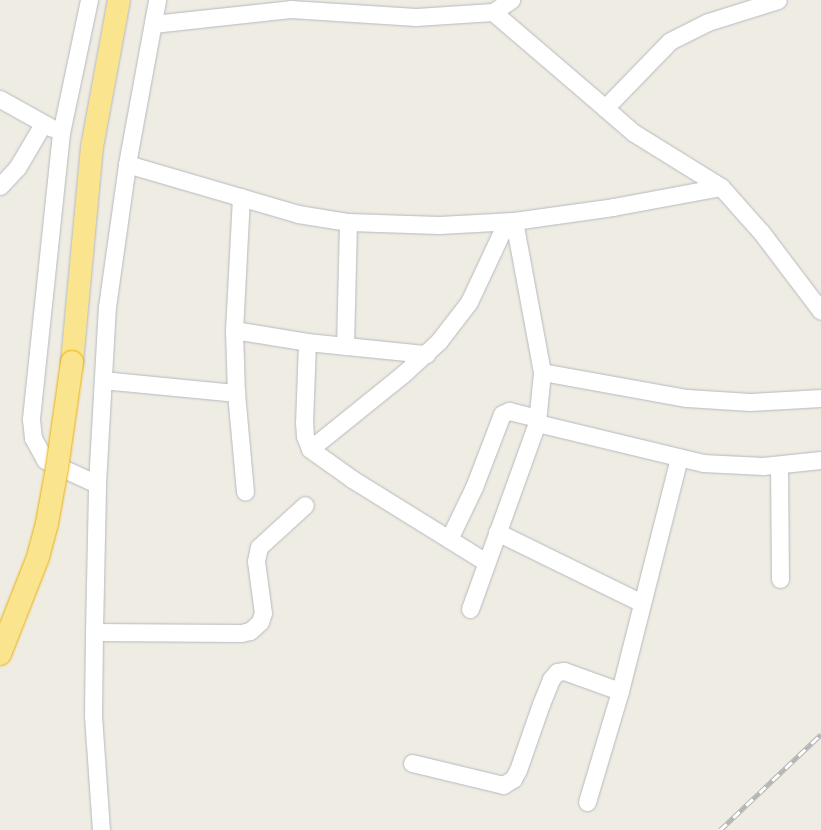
<!DOCTYPE html>
<style>
body{margin:0}
#map{position:relative;width:821px;height:830px;overflow:hidden;background:#eeece3;font-family:Inter,sans-serif}
div>[style]{position:absolute}
[style*='--x']{left:calc(var(--x)*1px);top:calc(var(--y)*1px);width:calc(var(--w)*1px);rotate:calc(var(--a)*1deg)}
.roads{filter:drop-shadow(0 0 1px #b6b9bd) drop-shadow(0 0 1px #b6b9bd)}
.minor>*{height:17px;margin:-8.5px;padding:0 8.5px;transform-origin:8.5px;border-radius:8.5px;background:#fff}
.highway>*{height:22px;margin:-11px;padding:0 11px;transform-origin:11px;border-radius:11px;background:#fae58e}
.rail>*{height:4.5px;margin-top:-2.25px;transform-origin:0;background:repeating-linear-gradient(90deg,#fff 0 9px,#b4b5b5 0 18px);box-sizing:border-box;border-block:1px solid #b4b5b5}
.bridges{filter:drop-shadow(0 0 1px #ebb006) drop-shadow(0 0 1px #ebb006)}
.highway-bridge>*{height:22px;margin:-11px;padding:0 11px;transform-origin:11px;border-radius:11px;background:#fae58e}
span{translate:-50% -50%;white-space:nowrap;text-align:center;line-height:1.15;-webkit-text-stroke:4px #fff;paint-order:stroke}
</style>
<div id="map">
<div class="roads">
<div class="minor">
<div style="--x:89;--y:0;--w:136;--a:101.9"></div>
<div style="--x:61;--y:133;--w:288;--a:96"></div>
<div style="--x:31;--y:419;--w:19;--a:84"></div>
<div style="--x:33;--y:438;--w:25;--a:61"></div>
<div style="--x:45;--y:460;--w:57;--a:24.8"></div>
<div style="--x:493;--y:12;--w:148;--a:40.6"></div>
<div style="--x:605;--y:108;--w:93;--a:-45.9"></div>
<div style="--x:670;--y:41;--w:42;--a:-26.6"></div>
<div style="--x:708;--y:22;--w:73;--a:-17.4"></div>
<div style="--x:153;--y:24;--w:138;--a:-6.2"></div>
<div style="--x:290;--y:9;--w:126;--a:3.6"></div>
<div style="--x:416;--y:17;--w:77;--a:-3.7"></div>
<div style="--x:493;--y:12;--w:22;--a:-34"></div>
<div style="--x:0;--y:99;--w:60;--a:29.1"></div>
<div style="--x:605;--y:108;--w:38;--a:41"></div>
<div style="--x:634;--y:133;--w:102;--a:31.8"></div>
<div style="--x:721;--y:187;--w:60;--a:48.4"></div>
<div style="--x:761;--y:232;--w:99;--a:52.8"></div>
<div style="--x:127;--y:164;--w:178;--a:16.3"></div>
<div style="--x:298;--y:214;--w:51;--a:9.1"></div>
<div style="--x:348;--y:222;--w:91;--a:1.9"></div>
<div style="--x:439;--y:225;--w:75;--a:-3.1"></div>
<div style="--x:514;--y:221;--w:100;--a:-8"></div>
<div style="--x:613;--y:207;--w:110;--a:-10.5"></div>
<div style="--x:0;--y:186;--w:25;--a:-47"></div>
<div style="--x:17;--y:168;--w:51;--a:-59.4"></div>
<div style="--x:241;--y:197;--w:133;--a:93"></div>
<div style="--x:234;--y:330;--w:74;--a:9.3"></div>
<div style="--x:307;--y:342;--w:80;--a:92.1"></div>
<div style="--x:304;--y:422;--w:14;--a:86"></div>
<div style="--x:305;--y:436;--w:14;--a:69"></div>
<div style="--x:310;--y:449;--w:52;--a:35.5"></div>
<div style="--x:352;--y:479;--w:158;--a:31.8"></div>
<div style="--x:514;--y:221;--w:154;--a:79.5"></div>
<div style="--x:542;--y:372;--w:147;--a:10.2"></div>
<div style="--x:687;--y:398;--w:63;--a:3.6"></div>
<div style="--x:750;--y:402;--w:71;--a:-3.2"></div>
<div style="--x:234;--y:330;--w:63;--a:88.2"></div>
<div style="--x:236;--y:393;--w:99;--a:84.8"></div>
<div style="--x:307;--y:342;--w:120;--a:5.8"></div>
<div style="--x:345;--y:346;--w:124;--a:-88.6"></div>
<div style="--x:103;--y:380;--w:134;--a:5.6"></div>
<div style="--x:537;--y:423;--w:171;--a:13.5"></div>
<div style="--x:703;--y:463;--w:60;--a:2.9"></div>
<div style="--x:763;--y:466;--w:58;--a:-5.9"></div>
<div style="--x:310;--y:449;--w:119;--a:-38.9"></div>
<div style="--x:403;--y:374;--w:49;--a:-42.5"></div>
<div style="--x:439;--y:341;--w:49;--a:-52.4"></div>
<div style="--x:469;--y:302;--w:89;--a:-64.9"></div>
<div style="--x:779;--y:465;--w:114;--a:89.5"></div>
<div style="--x:497;--y:532;--w:161;--a:26.1"></div>
<div style="--x:449;--y:539;--w:58;--a:-64.3"></div>
<div style="--x:474;--y:487;--w:78;--a:-69"></div>
<div style="--x:502;--y:414;--w:8;--a:-23"></div>
<div style="--x:509;--y:411;--w:29;--a:14"></div>
<div style="--x:470;--y:609;--w:198;--a:-70.2"></div>
<div style="--x:537;--y:423;--w:51;--a:-84.4"></div>
<div style="--x:94;--y:632;--w:147;--a:0.4"></div>
<div style="--x:241;--y:633;--w:9;--a:-13"></div>
<div style="--x:250;--y:631;--w:13;--a:-42"></div>
<div style="--x:260;--y:622;--w:9;--a:-72"></div>
<div style="--x:263;--y:613;--w:52;--a:-97.7"></div>
<div style="--x:256;--y:561;--w:14;--a:-78"></div>
<div style="--x:259;--y:547;--w:62;--a:-42.4"></div>
<div style="--x:412;--y:763;--w:94;--a:13.6"></div>
<div style="--x:503;--y:785;--w:12;--a:-31"></div>
<div style="--x:513;--y:779;--w:10;--a:-61"></div>
<div style="--x:518;--y:770;--w:70;--a:-70.8"></div>
<div style="--x:541;--y:704;--w:27;--a:-68"></div>
<div style="--x:551;--y:679;--w:9;--a:-49"></div>
<div style="--x:557;--y:672;--w:7;--a:-8"></div>
<div style="--x:564;--y:671;--w:59;--a:19.7"></div>
<div style="--x:587;--y:802;--w:116;--a:-73.4"></div>
<div style="--x:620;--y:691;--w:240;--a:-75.8"></div>
<div style="--x:101;--y:830;--w:114;--a:-94"></div>
<div style="--x:93;--y:716;--w:84;--a:-89.3"></div>
<div style="--x:94;--y:632;--w:148;--a:-88.8"></div>
<div style="--x:97;--y:484;--w:177;--a:-86.8"></div>
<div style="--x:107;--y:307;--w:144;--a:-82"></div>
<div style="--x:127;--y:164;--w:167;--a:-79.6"></div>
</div>
<div class="highway">
<div style="--x:72;--y:362;--w:216;--a:-84.7"></div>
<div style="--x:92;--y:147;--w:149;--a:-79.6"></div>
</div>
</div>
<div class="rail">
<div style="--x:720;--y:830;--w:139;--a:-43.5"></div>
</div>
<div class="bridges">
<div class="highway-bridge">
<div style="--x:0;--y:654;--w:104;--a:-68.6"></div>
<div style="--x:38;--y:557;--w:35;--a:-75"></div>
<div style="--x:47;--y:523;--w:56;--a:-79.7"></div>
<div style="--x:57;--y:468;--w:107;--a:-81.9"></div>
</div>
</div>
</div>
